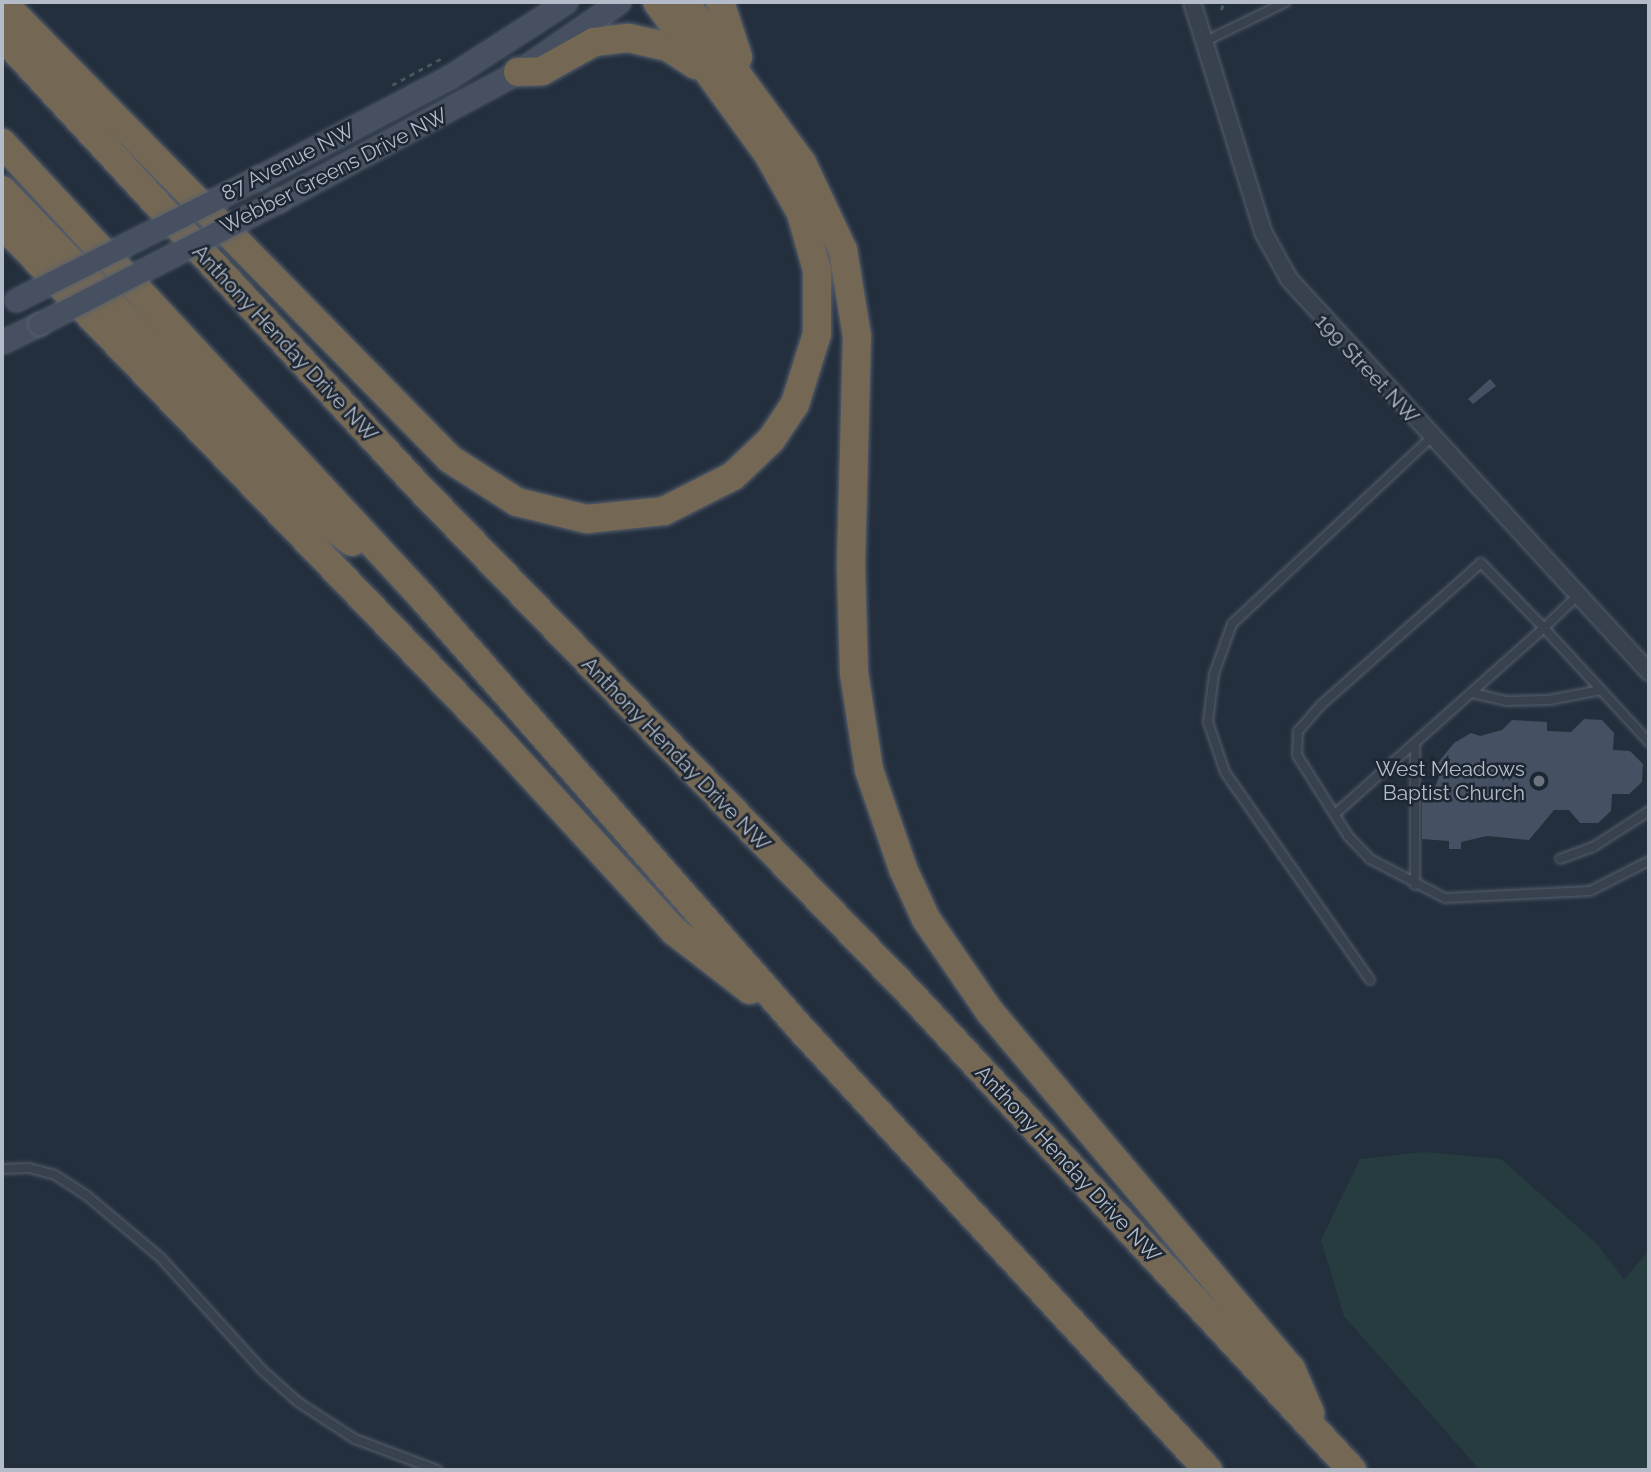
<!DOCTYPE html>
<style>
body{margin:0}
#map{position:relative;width:1651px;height:1472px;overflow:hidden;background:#242f3e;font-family:Raleway,sans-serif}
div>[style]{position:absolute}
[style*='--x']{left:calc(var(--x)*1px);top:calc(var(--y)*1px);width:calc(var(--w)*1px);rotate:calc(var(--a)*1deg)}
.green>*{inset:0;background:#263c3f}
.building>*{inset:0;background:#455162}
.path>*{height:2.5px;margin-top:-1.25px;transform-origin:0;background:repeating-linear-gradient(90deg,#44595c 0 5px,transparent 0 10px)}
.roads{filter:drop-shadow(0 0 2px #565f6c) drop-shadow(0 0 2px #565f6c)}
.lane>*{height:8px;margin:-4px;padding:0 4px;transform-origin:4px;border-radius:4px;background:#38414e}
.street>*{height:16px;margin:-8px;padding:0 8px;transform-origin:8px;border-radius:8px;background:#38414e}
.secondary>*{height:21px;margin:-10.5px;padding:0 10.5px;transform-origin:10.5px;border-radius:10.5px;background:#465061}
.highway>*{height:28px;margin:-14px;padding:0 14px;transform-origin:14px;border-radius:14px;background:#746855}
.bridges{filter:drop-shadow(0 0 2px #565f6c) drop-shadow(0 0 2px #565f6c)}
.secondary-bridge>*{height:21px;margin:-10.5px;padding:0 10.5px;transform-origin:10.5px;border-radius:10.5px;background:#465061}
.dots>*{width:19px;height:19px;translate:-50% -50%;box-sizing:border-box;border:4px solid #1d2633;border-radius:50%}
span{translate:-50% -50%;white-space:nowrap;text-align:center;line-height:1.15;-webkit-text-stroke:5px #1d2633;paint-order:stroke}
.street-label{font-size:21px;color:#b4bcc9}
.poi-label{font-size:21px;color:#b4bcc9}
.right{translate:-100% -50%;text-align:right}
.frame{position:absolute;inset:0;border:4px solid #b4bcc9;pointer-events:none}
</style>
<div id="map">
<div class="green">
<div style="clip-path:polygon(1424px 1152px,1501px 1159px,1598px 1245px,1624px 1280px,1649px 1250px,1649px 1470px,1480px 1470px,1344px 1316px,1321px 1240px,1360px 1159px)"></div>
</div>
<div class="building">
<div style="clip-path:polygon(1490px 379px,1496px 386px,1473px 404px,1468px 399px)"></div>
<div style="clip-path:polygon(1584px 719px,1602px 720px,1614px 733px,1613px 750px,1630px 751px,1643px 764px,1642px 782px,1629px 794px,1612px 794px,1611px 811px,1598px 823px,1580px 823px,1569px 810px,1554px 810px,1529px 840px,1487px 836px,1461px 842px,1461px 849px,1449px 849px,1449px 841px,1422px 839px,1422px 803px,1432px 795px,1440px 774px,1437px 764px,1454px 743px,1471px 733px,1480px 736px,1502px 730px,1512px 720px,1547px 722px,1547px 731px,1571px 732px)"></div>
</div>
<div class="path">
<div style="--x:1221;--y:10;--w:9;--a:-69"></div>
<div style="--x:392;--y:85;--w:59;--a:-28.3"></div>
</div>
<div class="roads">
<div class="lane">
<div style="--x:1206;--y:41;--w:89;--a:-26"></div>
<div style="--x:1579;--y:594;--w:49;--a:135.8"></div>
<div style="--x:1544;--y:628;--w:91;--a:-134.1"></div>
<div style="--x:1481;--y:563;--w:214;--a:138.4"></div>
<div style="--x:1321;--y:705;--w:35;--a:131"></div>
<div style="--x:1298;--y:731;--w:24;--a:92"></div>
<div style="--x:1297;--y:755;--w:96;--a:57.8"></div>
<div style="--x:1348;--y:836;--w:32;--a:46"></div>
<div style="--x:1370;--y:859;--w:85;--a:27.5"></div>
<div style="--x:1445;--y:898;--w:145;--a:-2.8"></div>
<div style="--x:1590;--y:891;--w:66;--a:-27"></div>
<div style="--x:1472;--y:693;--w:35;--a:13"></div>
<div style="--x:1506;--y:701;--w:43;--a:-1.3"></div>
<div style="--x:1549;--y:700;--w:53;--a:-10.9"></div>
<div style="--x:1335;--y:814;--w:280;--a:-41.7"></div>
<div style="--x:1544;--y:628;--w:155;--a:47.4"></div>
<div style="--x:1560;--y:859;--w:35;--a:-20"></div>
<div style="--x:1593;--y:847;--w:67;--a:-32.7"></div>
<div style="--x:1415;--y:885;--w:141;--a:-90"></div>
<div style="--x:1370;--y:980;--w:254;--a:-124.9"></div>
<div style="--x:1225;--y:772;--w:53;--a:-108.8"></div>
<div style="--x:1208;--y:722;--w:48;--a:-82.9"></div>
<div style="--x:1214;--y:674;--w:53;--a:-70.2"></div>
<div style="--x:1232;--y:624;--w:272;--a:-43.1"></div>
<div style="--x:2;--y:1169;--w:27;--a:-2"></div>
<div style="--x:29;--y:1168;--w:27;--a:15"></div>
<div style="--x:55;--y:1175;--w:37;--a:33"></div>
<div style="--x:86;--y:1195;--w:97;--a:40"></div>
<div style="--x:160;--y:1257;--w:152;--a:47.9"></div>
<div style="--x:262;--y:1370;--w:48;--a:41.6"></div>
<div style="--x:298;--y:1402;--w:68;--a:33"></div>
<div style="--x:355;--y:1439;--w:88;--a:20.7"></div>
</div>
<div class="street">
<div style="--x:1192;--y:2;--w:241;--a:72.8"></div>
<div style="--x:1263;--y:232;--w:54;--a:61"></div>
<div style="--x:1289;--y:279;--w:533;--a:47.51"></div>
</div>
<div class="secondary">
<div style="--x:258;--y:178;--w:215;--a:-27.8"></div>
<div style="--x:448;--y:78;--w:140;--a:-32.8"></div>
<div style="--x:279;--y:200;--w:271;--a:-28.2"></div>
<div style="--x:518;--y:72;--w:123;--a:-34.7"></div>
<div style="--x:2;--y:342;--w:41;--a:-25.9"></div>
</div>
<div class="highway">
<div style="--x:2;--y:2;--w:640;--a:45.57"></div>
<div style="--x:450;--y:459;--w:80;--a:32.7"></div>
<div style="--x:517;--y:502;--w:72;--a:13.7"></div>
<div style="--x:587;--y:519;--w:77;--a:-5.9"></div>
<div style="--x:664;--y:511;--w:77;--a:-26.9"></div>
<div style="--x:733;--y:476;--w:52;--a:-43.5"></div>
<div style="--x:771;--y:440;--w:43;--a:-56.3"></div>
<div style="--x:795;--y:404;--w:73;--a:-72.6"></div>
<div style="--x:817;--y:334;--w:64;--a:-90"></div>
<div style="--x:817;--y:270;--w:59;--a:-105.7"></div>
<div style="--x:801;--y:213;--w:68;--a:-119.2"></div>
<div style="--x:768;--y:154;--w:188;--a:-126.1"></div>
<div style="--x:684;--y:2;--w:200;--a:53.8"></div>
<div style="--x:802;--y:163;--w:96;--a:64.8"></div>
<div style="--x:843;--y:250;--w:87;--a:80.8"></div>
<div style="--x:857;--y:336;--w:230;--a:91.5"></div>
<div style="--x:851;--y:566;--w:107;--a:88.4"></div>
<div style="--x:854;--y:673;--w:98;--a:81.2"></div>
<div style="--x:869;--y:770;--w:105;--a:71"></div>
<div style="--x:903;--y:869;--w:55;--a:65.3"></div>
<div style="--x:926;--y:919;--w:113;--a:55.5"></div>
<div style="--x:990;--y:1012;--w:467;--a:49.9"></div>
<div style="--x:1291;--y:1369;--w:48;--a:66.6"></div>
<div style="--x:720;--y:2;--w:58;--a:71.9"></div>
<div style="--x:2;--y:36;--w:610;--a:47.26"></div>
<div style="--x:416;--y:484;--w:706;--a:45.86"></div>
<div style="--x:908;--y:991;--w:653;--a:47.17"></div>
<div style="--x:518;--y:72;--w:24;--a:-2"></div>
<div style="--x:542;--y:71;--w:60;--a:-29.1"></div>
<div style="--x:594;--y:42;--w:35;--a:-7"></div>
<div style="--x:629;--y:38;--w:40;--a:13"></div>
<div style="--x:668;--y:47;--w:33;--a:33"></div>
<div style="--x:2;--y:143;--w:620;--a:47.22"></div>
<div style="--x:423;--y:598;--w:573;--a:48.75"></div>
<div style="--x:801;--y:1029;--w:600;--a:47.3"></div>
<div style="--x:2;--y:190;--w:440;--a:46.1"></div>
<div style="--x:307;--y:507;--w:57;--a:37.9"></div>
<div style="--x:2;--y:224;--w:702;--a:46.04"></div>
<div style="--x:489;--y:729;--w:274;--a:47.5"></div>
<div style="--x:674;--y:931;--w:96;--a:37.8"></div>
</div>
</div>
<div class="bridges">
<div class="secondary-bridge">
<div style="--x:16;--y:300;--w:271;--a:-26.8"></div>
<div style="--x:39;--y:324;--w:270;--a:-27.3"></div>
</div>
</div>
<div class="dots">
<div style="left:1539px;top:781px;background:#6b7280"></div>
</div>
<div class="street-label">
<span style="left:288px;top:162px;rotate:-27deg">87 Avenue NW</span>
<span style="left:334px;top:171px;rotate:-27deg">Webber Greens Drive NW</span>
<span style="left:285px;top:343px;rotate:47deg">Anthony Henday Drive NW</span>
<span style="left:1367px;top:369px;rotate:47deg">199 Street NW</span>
<span style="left:676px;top:754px;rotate:46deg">Anthony Henday Drive NW</span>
<span style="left:1068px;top:1164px;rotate:47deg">Anthony Henday Drive NW</span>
</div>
<div class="poi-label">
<span class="right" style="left:1525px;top:781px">West Meadows<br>Baptist Church</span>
</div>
<div class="frame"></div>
</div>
